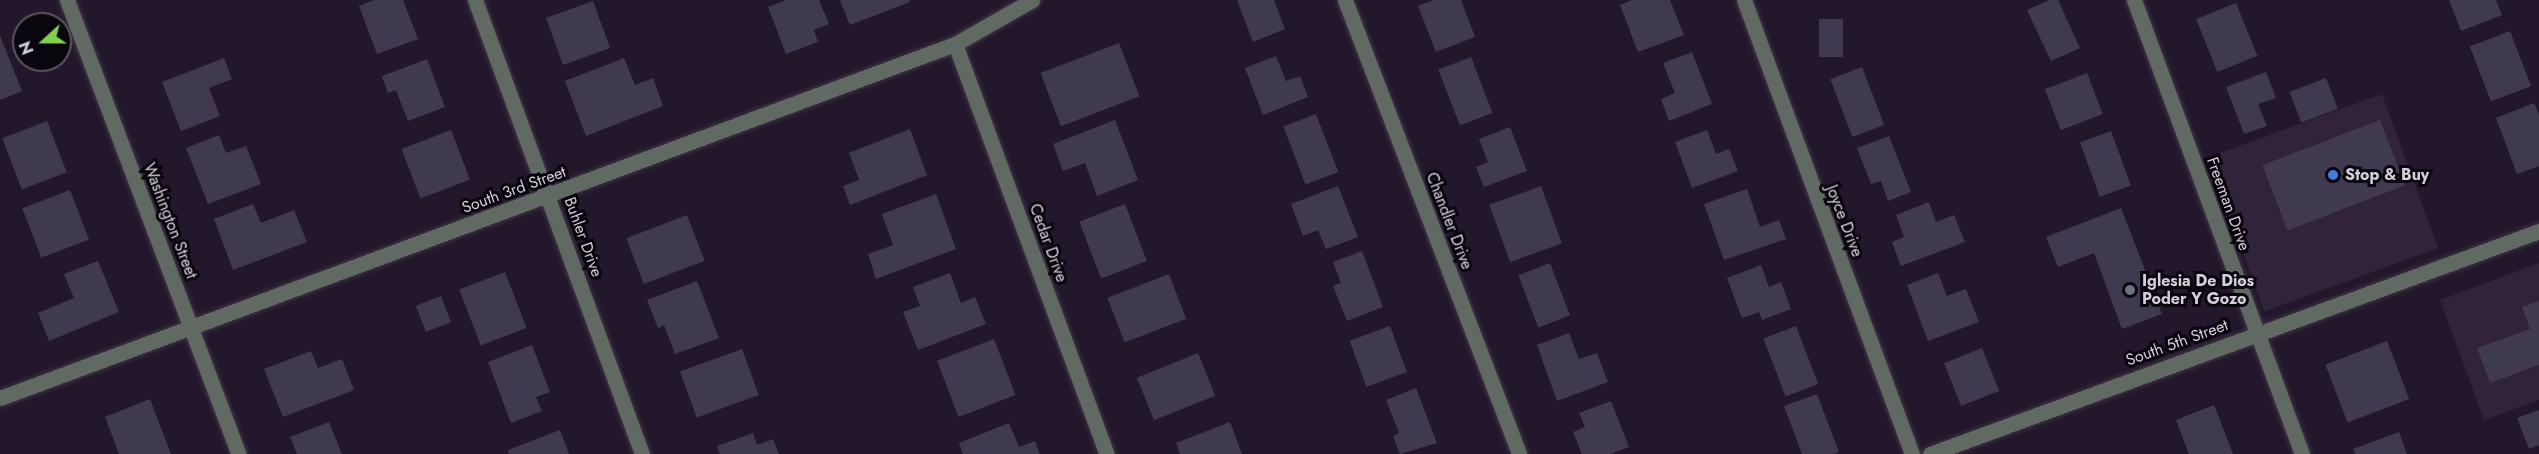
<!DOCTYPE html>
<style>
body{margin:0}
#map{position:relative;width:2539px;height:454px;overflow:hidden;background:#23182b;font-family:Jost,sans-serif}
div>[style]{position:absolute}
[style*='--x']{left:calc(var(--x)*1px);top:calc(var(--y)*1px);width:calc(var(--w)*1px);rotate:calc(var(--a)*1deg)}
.built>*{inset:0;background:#30233a;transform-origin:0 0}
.building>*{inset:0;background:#3f3a50;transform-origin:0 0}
.roads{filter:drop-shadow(0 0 2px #3f3547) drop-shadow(0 0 2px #3f3547)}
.minor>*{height:15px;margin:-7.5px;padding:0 7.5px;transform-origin:7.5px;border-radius:7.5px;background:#606a63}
.dots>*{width:16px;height:16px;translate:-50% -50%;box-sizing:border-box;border:3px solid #0a060d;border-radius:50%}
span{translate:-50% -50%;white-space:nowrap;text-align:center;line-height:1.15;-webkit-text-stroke:6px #0a060d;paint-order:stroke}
.poi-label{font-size:16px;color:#d5cedb;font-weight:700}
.left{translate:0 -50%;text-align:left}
.street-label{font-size:16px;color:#d5cedb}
.north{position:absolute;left:12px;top:12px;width:60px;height:60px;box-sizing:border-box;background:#0a060d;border:2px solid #5b565f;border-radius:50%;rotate:249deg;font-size:16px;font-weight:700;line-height:24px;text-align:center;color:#d5cedb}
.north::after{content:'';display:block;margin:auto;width:21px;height:27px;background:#80d051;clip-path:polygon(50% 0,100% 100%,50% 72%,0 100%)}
</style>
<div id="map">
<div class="built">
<div style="left:2382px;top:94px;width:164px;height:185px;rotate:70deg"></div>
<div style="clip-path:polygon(2539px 263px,2539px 400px,2484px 420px,2440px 300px)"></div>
</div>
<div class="building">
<div style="clip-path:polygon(374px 0,403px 0,418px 39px,377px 54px,359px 6px)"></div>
<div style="clip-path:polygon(786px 0,819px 0,829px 24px,814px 30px,818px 42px,786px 54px,768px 7px)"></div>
<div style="clip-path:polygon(840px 0,909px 0,910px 2px,850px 25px)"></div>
<div style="clip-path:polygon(1237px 0,1274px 0,1285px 29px,1253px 42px)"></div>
<div style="clip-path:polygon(1434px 0,1461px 0,1475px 37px,1436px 52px,1418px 6px)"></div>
<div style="clip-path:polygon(1632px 0,1670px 0,1684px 35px,1638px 52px,1620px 5px)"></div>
<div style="clip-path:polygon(2049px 0,2058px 0,2080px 48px,2051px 61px,2027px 10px)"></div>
<div style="clip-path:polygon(2449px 0,2496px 0,2502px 15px,2461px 31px)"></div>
<div style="left:593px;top:1px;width:50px;height:50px;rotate:70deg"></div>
<div style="left:2236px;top:3px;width:57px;height:43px;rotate:68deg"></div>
<div style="left:1819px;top:19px;width:24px;height:38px"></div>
<div style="left:2510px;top:31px;width:59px;height:43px;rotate:69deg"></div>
<div style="clip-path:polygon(0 36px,22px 91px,0 100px)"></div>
<div style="left:1119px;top:43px;width:57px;height:84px;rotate:69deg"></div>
<div style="clip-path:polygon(1692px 52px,1712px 104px,1669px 121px,1661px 99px,1675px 93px,1663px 63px)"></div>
<div style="clip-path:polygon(1276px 56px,1286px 81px,1300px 76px,1308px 97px,1263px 115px,1245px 68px)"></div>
<div style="left:1471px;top:57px;width:60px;height:35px;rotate:69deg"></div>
<div style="clip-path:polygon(224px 58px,232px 79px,209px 88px,220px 116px,181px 131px,162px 82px)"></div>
<div style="clip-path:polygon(624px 58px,635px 85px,653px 78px,663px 106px,586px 136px,565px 81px)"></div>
<div style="clip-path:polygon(427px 59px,445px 107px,408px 121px,396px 90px,388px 93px,382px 76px)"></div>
<div style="left:1862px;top:67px;width:62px;height:34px;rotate:69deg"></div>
<div style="clip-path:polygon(2266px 72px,2276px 98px,2258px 104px,2267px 126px,2244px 134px,2226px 87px)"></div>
<div style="left:2087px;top:73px;width:44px;height:45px;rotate:69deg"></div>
<div style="left:2326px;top:78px;width:33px;height:39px;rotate:69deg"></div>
<div style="clip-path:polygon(2534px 103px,2539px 115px,2539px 166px,2517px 174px,2496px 118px)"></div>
<div style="left:1316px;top:114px;width:62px;height:35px;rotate:69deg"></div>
<div style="clip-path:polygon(1115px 120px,1138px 180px,1097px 196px,1085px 163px,1063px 171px,1053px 144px)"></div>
<div style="left:2380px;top:120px;width:70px;height:126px;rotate:69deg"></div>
<div style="left:47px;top:121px;width:55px;height:48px;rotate:69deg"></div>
<div style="clip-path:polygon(1510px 127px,1527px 171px,1484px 187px,1476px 167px,1488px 162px,1479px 139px)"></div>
<div style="clip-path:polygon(910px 129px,927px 175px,850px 205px,843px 186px,859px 180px,849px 153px)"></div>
<div style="left:451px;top:130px;width:53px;height:53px;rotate:69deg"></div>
<div style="clip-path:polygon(1707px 130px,1716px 154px,1729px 149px,1738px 171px,1692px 188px,1675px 142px)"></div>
<div style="left:2111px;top:131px;width:58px;height:33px;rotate:70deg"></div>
<div style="clip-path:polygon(219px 135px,226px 153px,246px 146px,261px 184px,208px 204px,186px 148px)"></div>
<div style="clip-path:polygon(1889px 136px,1911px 192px,1888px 201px,1881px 181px,1871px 184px,1857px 148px)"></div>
<div style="clip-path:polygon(1338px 186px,1358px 237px,1326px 249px,1318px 230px,1303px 236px,1291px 204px)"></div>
<div style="left:1541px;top:186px;width:61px;height:55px;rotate:70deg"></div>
<div style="clip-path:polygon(1747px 189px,1760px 227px,1779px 220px,1786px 239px,1724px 260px,1704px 204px)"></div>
<div style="left:70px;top:190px;width:53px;height:51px;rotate:69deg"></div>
<div style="clip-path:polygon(936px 194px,956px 249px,876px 279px,868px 254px,893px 245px,882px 214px)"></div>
<div style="clip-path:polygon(1929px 202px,1936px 222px,1954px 215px,1965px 242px,1901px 266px,1892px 242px,1904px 237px,1896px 215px)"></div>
<div style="clip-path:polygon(253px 204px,261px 223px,294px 210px,307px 242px,233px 270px,214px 219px)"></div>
<div style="left:1125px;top:204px;width:61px;height:49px;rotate:69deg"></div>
<div style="clip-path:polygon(2121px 208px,2162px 314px,2122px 329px,2094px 253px,2058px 267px,2046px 237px)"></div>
<div style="left:687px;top:215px;width:49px;height:65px;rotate:69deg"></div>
<div style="clip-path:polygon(1362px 251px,1383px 307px,1347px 321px,1333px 286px,1341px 283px,1333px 262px)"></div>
<div style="clip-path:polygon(98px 261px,119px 312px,49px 341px,38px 313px,74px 298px,64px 274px)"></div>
<div style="left:1550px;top:263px;width:56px;height:34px;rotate:69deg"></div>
<div style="clip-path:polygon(1761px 265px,1769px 287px,1781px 282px,1791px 309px,1762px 320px,1759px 312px,1742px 318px,1727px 278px)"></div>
<div style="left:505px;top:272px;width:60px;height:49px;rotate:69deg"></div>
<div style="clip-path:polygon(950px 273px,961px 303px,975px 297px,986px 324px,918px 350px,903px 312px,920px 306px,913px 287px)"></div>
<div style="clip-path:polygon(1938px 273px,1947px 296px,1966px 289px,1979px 322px,1928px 341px,1907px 285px)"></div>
<div style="left:1169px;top:274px;width:48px;height:66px;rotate:69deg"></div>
<div style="clip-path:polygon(697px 281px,719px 338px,675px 354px,664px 325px,658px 328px,647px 300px)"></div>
<div style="left:441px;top:296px;width:28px;height:27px;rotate:69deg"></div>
<div style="clip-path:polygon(2539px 301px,2539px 365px,2490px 383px,2477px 348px,2530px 329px,2522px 307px)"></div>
<div style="left:1390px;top:326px;width:49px;height:43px;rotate:70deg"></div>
<div style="left:1796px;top:326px;width:62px;height:35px;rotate:69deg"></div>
<div style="clip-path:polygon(1569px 333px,1579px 359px,1597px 353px,1608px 382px,1557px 401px,1537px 345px)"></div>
<div style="left:994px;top:339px;width:60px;height:61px;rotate:69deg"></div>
<div style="left:2387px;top:341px;width:62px;height:66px;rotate:69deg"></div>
<div style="clip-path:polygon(532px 345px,550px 392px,536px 397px,542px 411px,511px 423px,488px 362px)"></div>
<div style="left:1982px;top:348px;width:46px;height:41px;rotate:68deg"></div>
<div style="left:742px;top:349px;width:49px;height:66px;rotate:70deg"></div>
<div style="clip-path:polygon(311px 351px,318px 368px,342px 359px,354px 390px,283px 417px,264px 369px)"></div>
<div style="left:1198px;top:353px;width:46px;height:66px;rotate:68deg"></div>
<div style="clip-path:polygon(1416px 388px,1437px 443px,1400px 454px,1393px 436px,1399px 433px,1386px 400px)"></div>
<div style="clip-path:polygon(1817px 394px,1839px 452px,1833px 454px,1802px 454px,1784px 406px)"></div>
<div style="clip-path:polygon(150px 399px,171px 454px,119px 454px,105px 417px)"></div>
<div style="clip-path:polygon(1611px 401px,1629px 447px,1610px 454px,1582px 454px,1573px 432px,1585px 427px,1579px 413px)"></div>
<div style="clip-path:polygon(2214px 405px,2233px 454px,2189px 454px,2176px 420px)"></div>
<div style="clip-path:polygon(2539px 410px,2539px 445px,2529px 449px,2517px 418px)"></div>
<div style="clip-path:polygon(329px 422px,342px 454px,297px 454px,290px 437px)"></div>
<div style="clip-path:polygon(1230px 422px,1242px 454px,1180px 454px,1176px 443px)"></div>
<div style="clip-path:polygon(1009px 423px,1019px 447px,1035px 441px,1040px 454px,963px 454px,959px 443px)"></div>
<div style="clip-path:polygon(560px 430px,569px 454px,509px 454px,508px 450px)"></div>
<div style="clip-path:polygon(2399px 432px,2407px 454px,2355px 454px,2353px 449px)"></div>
<div style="clip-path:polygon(753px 433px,757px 445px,773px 439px,779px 454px,720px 454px,717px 446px)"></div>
</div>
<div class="roads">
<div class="minor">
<div style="--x:67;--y:0;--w:485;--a:69.3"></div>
<div style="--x:475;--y:0;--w:484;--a:69.8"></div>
<div style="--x:1345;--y:0;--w:486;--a:69"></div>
<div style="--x:1744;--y:0;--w:484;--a:69.7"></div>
<div style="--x:2134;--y:0;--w:484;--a:69.7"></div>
<div style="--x:955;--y:44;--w:437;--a:69.7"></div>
<div style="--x:0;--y:398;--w:1018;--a:-20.34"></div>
<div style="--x:955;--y:44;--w:89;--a:-29.7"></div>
<div style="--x:1930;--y:454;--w:649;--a:-20.11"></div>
</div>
</div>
<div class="dots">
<div style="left:2333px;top:175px;background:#3f7fe0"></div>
<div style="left:2130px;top:290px;background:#6b7280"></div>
</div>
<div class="poi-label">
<span class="left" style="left:2345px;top:175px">Stop &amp; Buy</span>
<span class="left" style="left:2142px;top:290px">Iglesia De Dios<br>Poder Y Gozo</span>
</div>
<div class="street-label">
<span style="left:514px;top:190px;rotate:-20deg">South 3rd Street</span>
<span style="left:2228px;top:204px;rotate:70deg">Freeman Drive</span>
<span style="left:170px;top:221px;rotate:69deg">Washington Street</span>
<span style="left:1449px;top:221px;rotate:69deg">Chandler Drive</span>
<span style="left:1844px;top:221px;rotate:69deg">Joyce Drive</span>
<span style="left:583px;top:237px;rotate:70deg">Buhler Drive</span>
<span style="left:1048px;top:243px;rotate:70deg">Cedar Drive</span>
<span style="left:2177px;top:343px;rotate:-20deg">South 5th Street</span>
</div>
<div class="north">N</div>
</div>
